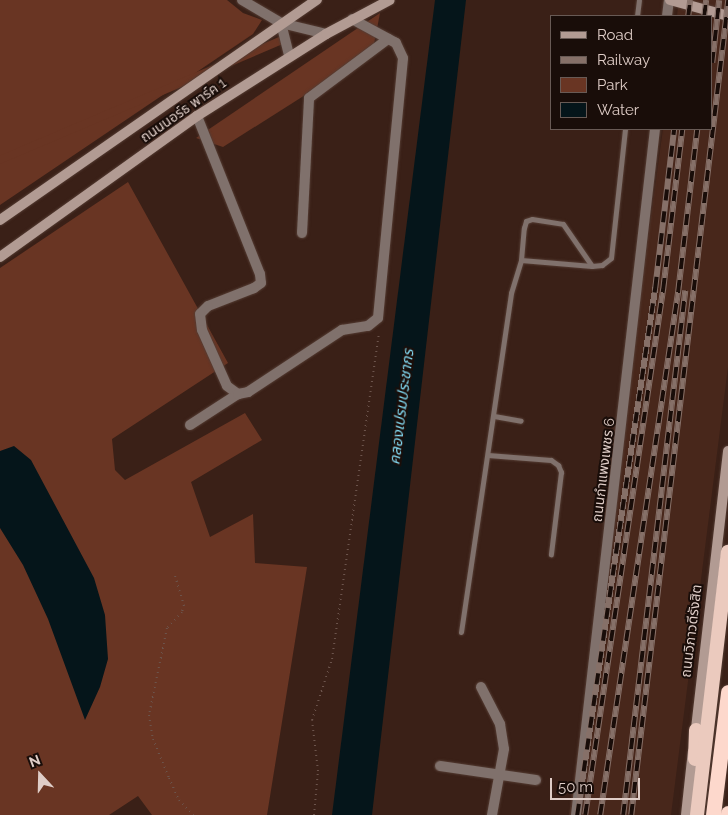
<!DOCTYPE html>
<meta charset="utf-8">
<style>
body{margin:0}
#map{position:relative;width:728px;height:815px;overflow:hidden;background:#3a2017;font-family:Raleway,"Noto Sans Thai",sans-serif}
div>[style]{position:absolute}
[style*='--x']{left:calc(var(--x)*1px);top:calc(var(--y)*1px);width:calc(var(--w)*1px);rotate:calc(var(--a)*1deg)}
.built>*{inset:0;background:#48271b}
.green>*{inset:0;background:#693523;transform-origin:0 0}
.water>*{inset:0;background:#05151a}
.path>*{height:2px;margin-top:-1px;transform-origin:0;background:repeating-linear-gradient(90deg,#6c544c 0 1px,transparent 0 5px)}
.roads{filter:drop-shadow(0 0 1px #543c33) drop-shadow(0 0 1px #543c33)}
.service>*{height:5px;margin:-2.5px;padding:0 2.5px;transform-origin:2.5px;border-radius:2.5px;background:#80716c}
.minor>*{height:10px;margin:-5px;padding:0 5px;transform-origin:5px;border-radius:5px;background:#80716c}
.tertiary>*{height:10px;margin:-5px;padding:0 5px;transform-origin:5px;border-radius:5px;background:#80716c}
.secondary>*{height:10px;margin:-5px;padding:0 5px;transform-origin:5px;border-radius:5px;background:#b29b93}
.trunk>*{height:14px;margin:-7px;padding:0 7px;transform-origin:7px;border-radius:7px;background:#ebcabe}
.motorway>*{height:15px;margin:-7.5px;padding:0 7.5px;transform-origin:7.5px;border-radius:7.5px;background:#fdd8cc}
.rail>*{height:5.5px;margin-top:-2.75px;transform-origin:0;background:repeating-linear-gradient(90deg,#190d09 0 11px,#867068 0 22px);box-sizing:border-box;border-block:1px solid #867068}
span{translate:-50% -50%;white-space:nowrap;text-align:center;line-height:1.15;-webkit-text-stroke:4px #190d09;paint-order:stroke}
.street-label{font-size:14px;color:#dfcdc7}
.water-label{font-size:15px;color:#83dbf4;font-style:italic}
.legend{position:absolute;left:550px;top:15px;width:162px;height:115px;box-sizing:border-box;background:#190d09;border:1px solid #685a55;margin:0;padding:6px 9px;list-style:none;font-size:15px;color:#dfcdc7}
.legend li{display:flex;align-items:center;gap:10px;height:25px}
.legend b{width:25px;border:1px solid #685a55}
.north{position:absolute;left:15px;top:750px;width:50px;height:50px;-webkit-text-stroke:4px #190d09;paint-order:stroke;rotate:339deg;font-size:14px;font-weight:700;line-height:20px;text-align:center;color:#dfcdc7}
.north::after{content:'';display:block;margin:auto;width:18px;height:22px;background:#dfcdc7;clip-path:polygon(50% 0,100% 100%,50% 72%,0 100%)}
.scale{position:absolute;left:550px;top:778px;width:90px;height:22px;box-sizing:border-box;border:2px solid #dfcdc7;border-top:0;padding-left:6px;font-size:15px;line-height:18px;white-space:nowrap;color:#dfcdc7;-webkit-text-stroke:4px #190d09;paint-order:stroke}
</style>
<div id="map">
<div class="built">
<div style="clip-path:polygon(679px 0,728px 0,728px 367px,671px 815px,569px 815px,663px 129px,712px 129px,712px 16px,677px 16px)"></div>
</div>
<div class="green">
<div style="clip-path:polygon(0 0,227px 0,243px 13px,262px 20px,253px 34px,0 205px)"></div>
<div style="clip-path:polygon(380px 13px,374px 44px,302px 97px,223px 147px,196px 138px)"></div>
<div style="left:279px;top:37px;width:8px;height:340px;rotate:67deg"></div>
<div style="clip-path:polygon(128px 182px,228px 363px,112px 439px,115px 470px,125px 480px,245px 413px,262px 440px,191px 482px,210px 537px,253px 514px,255px 563px,307px 567px,267px 815px,152px 815px,138px 796px,109px 815px,0 815px,0 268px)"></div>
</div>
<div class="water">
<div style="clip-path:polygon(435px 0,466px 0,372px 815px,332px 815px)"></div>
<div style="clip-path:polygon(14px 446px,31px 460px,94px 578px,105px 615px,108px 659px,100px 687px,85px 720px,48px 619px,23px 565px,0 528px,0 451px)"></div>
</div>
<div class="path">
<div style="--x:175;--y:576;--w:30;--a:73"></div>
<div style="--x:184;--y:605;--w:7;--a:106"></div>
<div style="--x:182;--y:612;--w:22;--a:133"></div>
<div style="--x:167;--y:628;--w:89;--a:101.7"></div>
<div style="--x:149;--y:715;--w:24;--a:81"></div>
<div style="--x:153;--y:739;--w:42;--a:67.7"></div>
<div style="--x:169;--y:778;--w:24;--a:66"></div>
<div style="--x:179;--y:800;--w:21;--a:47"></div>
<div style="--x:314;--y:815;--w:44;--a:-84.8"></div>
<div style="--x:318;--y:771;--w:51;--a:-96.7"></div>
<div style="--x:312;--y:720;--w:64;--a:-71.8"></div>
<div style="--x:332;--y:659;--w:330;--a:-81.8"></div>
</div>
<div class="roads">
<div class="service">
<div style="--x:637;--y:16;--w:16;--a:-83"></div>
<div style="--x:521;--y:260;--w:32;--a:-85"></div>
<div style="--x:524;--y:228;--w:7;--a:-74"></div>
<div style="--x:526;--y:221;--w:6;--a:-18"></div>
<div style="--x:532;--y:219;--w:31;--a:9"></div>
<div style="--x:563;--y:224;--w:51;--a:55.4"></div>
<div style="--x:494;--y:416;--w:27;--a:10"></div>
<div style="--x:488;--y:455;--w:63;--a:4.5"></div>
<div style="--x:551;--y:460;--w:9;--a:36"></div>
<div style="--x:558;--y:465;--w:8;--a:67"></div>
<div style="--x:561;--y:472;--w:83;--a:97"></div>
<div style="--x:461;--y:632;--w:343;--a:-81.6"></div>
<div style="--x:511;--y:293;--w:34;--a:-73"></div>
<div style="--x:521;--y:260;--w:71;--a:4.8"></div>
<div style="--x:592;--y:266;--w:10;--a:-6"></div>
<div style="--x:602;--y:265;--w:11;--a:-38"></div>
<div style="--x:611;--y:258;--w:130;--a:-83.8"></div>
</div>
<div class="minor">
<div style="--x:242;--y:0;--w:45;--a:30.5"></div>
<div style="--x:281;--y:23;--w:46;--a:13.7"></div>
<div style="--x:281;--y:23;--w:34;--a:76"></div>
<div style="--x:197;--y:116;--w:170;--a:68.3"></div>
<div style="--x:260;--y:274;--w:9;--a:84"></div>
<div style="--x:261;--y:283;--w:9;--a:144"></div>
<div style="--x:254;--y:288;--w:49;--a:158.6"></div>
<div style="--x:208;--y:306;--w:11;--a:135"></div>
<div style="--x:200;--y:314;--w:16;--a:83"></div>
<div style="--x:202;--y:330;--w:61;--a:65.9"></div>
<div style="--x:227;--y:386;--w:14;--a:36"></div>
<div style="--x:302;--y:233;--w:135;--a:-87"></div>
<div style="--x:309;--y:98;--w:99;--a:-36.8"></div>
<div style="--x:190;--y:425;--w:57;--a:-32.9"></div>
<div style="--x:238;--y:394;--w:10;--a:-11"></div>
<div style="--x:248;--y:392;--w:113;--a:-33.4"></div>
<div style="--x:342;--y:330;--w:26;--a:-9"></div>
<div style="--x:368;--y:326;--w:13;--a:-39"></div>
<div style="--x:378;--y:318;--w:261;--a:-84.5"></div>
<div style="--x:403;--y:58;--w:17;--a:-115"></div>
<div style="--x:396;--y:43;--w:50;--a:-151.4"></div>
<div style="--x:481;--y:687;--w:42;--a:62.8"></div>
<div style="--x:500;--y:724;--w:25;--a:81"></div>
<div style="--x:504;--y:749;--w:67;--a:100.3"></div>
<div style="--x:440;--y:766;--w:97;--a:8.3"></div>
</div>
<div class="tertiary">
<div style="--x:667;--y:16;--w:16;--a:-83"></div>
<div style="--x:576;--y:815;--w:691;--a:-83.43"></div>
</div>
<div class="secondary">
<div style="--x:670;--y:0;--w:60;--a:15.4"></div>
<div style="--x:0;--y:220;--w:386;--a:-34.8"></div>
<div style="--x:0;--y:257;--w:242;--a:-35.6"></div>
<div style="--x:197;--y:116;--w:153;--a:-32.4"></div>
<div style="--x:326;--y:34;--w:72;--a:-28"></div>
<div style="--x:695;--y:737;--w:288;--a:-83.4"></div>
<div style="--x:686;--y:815;--w:64;--a:-83.8"></div>
</div>
<div class="trunk">
<div style="--x:695;--y:759;--w:29;--a:-88"></div>
<div style="--x:697;--y:815;--w:265;--a:-83.3"></div>
</div>
<div class="motorway">
<div style="--x:713;--y:815;--w:124;--a:-83"></div>
<div style="--x:728;--y:815;--w:2;--a:-90"></div>
</div>
</div>
<div class="rail">
<div style="--x:688;--y:16;--w:16;--a:-83"></div>
<div style="--x:704;--y:16;--w:16;--a:-83"></div>
<div style="--x:712;--y:63;--w:63;--a:-83.7"></div>
<div style="--x:577;--y:815;--w:533;--a:-81.58"></div>
<div style="--x:655;--y:288;--w:160;--a:-83.2"></div>
<div style="--x:585;--y:815;--w:532;--a:-81.57"></div>
<div style="--x:663;--y:289;--w:161;--a:-83.2"></div>
<div style="--x:600;--y:815;--w:530;--a:-81.53"></div>
<div style="--x:678;--y:291;--w:163;--a:-83.3"></div>
<div style="--x:623;--y:815;--w:528;--a:-83.25"></div>
<div style="--x:631;--y:815;--w:821;--a:-83.21"></div>
</div>
<div class="street-label">
<span style="left:183px;top:110px;rotate:-35deg">ถนนนอร์ธ พาร์ค 1</span>
<span style="left:603px;top:470px;rotate:-83deg">ถนนกำแพงเพชร 6</span>
<span style="left:691px;top:631px;rotate:-83deg">ถนนวิภาวดีรังสิต</span>
</div>
<div class="water-label">
<span style="left:402px;top:407px;rotate:-83deg">คลองเปรมประชากร</span>
</div>
<ul class="legend">
<li><b style="height:6px;background:#b29b93"></b>Road</li>
<li><b style="height:6px;background:#867068"></b>Railway</li>
<li><b style="height:14px;background:#693523"></b>Park</li>
<li><b style="height:14px;background:#05151a"></b>Water</li>
</ul>
<div class="north">N</div>
<div class="scale">50 m</div>
</div>
